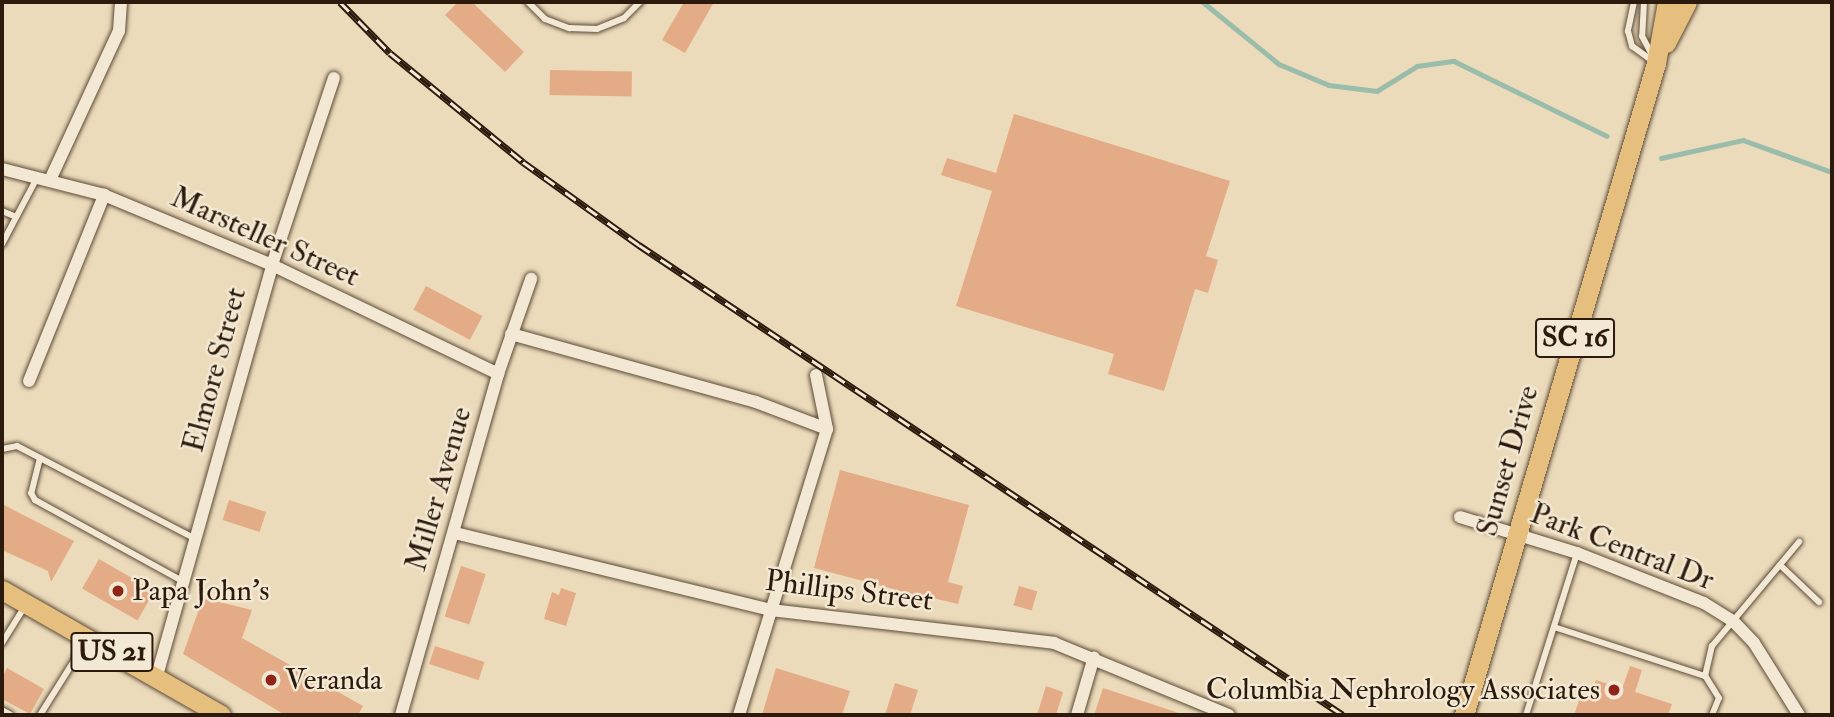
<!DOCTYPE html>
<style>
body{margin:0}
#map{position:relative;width:1834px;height:717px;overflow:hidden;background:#ecdbbb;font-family:"IM FELL Double Pica",serif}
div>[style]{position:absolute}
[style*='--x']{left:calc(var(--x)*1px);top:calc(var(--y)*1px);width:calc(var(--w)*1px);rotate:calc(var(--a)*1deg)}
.stream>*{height:4.5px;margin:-2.25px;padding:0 2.25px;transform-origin:2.25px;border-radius:2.25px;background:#9abcaa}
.building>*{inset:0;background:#e3ac86;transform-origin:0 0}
.roads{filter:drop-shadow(0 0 2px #5c4b38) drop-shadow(0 0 2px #5c4b38)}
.lane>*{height:6px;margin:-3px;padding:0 3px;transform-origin:3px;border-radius:3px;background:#f3e8d3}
.street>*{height:12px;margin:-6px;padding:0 6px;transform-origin:6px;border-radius:6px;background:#f3e8d3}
.primary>*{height:19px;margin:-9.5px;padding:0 9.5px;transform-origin:9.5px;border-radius:9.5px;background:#e6be7e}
.rail>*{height:7px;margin-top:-3.5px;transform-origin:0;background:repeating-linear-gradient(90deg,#f3e8d3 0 13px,#2c1b0c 0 26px);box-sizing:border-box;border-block:2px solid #2c1b0c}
.dots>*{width:19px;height:19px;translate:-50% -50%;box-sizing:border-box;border:4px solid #f3e8d3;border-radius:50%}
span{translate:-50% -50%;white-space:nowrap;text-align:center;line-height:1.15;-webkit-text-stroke:5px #f3e8d3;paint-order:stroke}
.shield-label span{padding:2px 5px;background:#f3e8d3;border:2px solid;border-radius:5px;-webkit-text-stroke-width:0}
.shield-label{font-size:28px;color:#2c1b0c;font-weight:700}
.street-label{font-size:30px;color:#2c1b0c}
.poi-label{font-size:30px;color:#2c1b0c}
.left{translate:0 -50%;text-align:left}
.right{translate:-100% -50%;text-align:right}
.frame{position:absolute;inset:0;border:4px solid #2c1b0c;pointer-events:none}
</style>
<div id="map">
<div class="stream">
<div style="--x:1203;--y:2;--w:98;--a:39.2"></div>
<div style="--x:1279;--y:64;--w:54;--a:22.8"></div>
<div style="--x:1329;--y:85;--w:48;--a:7.1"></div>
<div style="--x:1377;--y:91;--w:47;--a:-32"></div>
<div style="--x:1417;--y:66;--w:37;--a:-8"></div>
<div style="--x:1454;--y:61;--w:170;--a:26.1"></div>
<div style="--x:1661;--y:158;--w:84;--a:-12.4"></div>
<div style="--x:1743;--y:140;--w:95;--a:19.8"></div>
</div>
<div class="building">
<div style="clip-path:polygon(458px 2px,472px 2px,524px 52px,505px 72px,445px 15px)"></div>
<div style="clip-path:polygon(684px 2px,714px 2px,685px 53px,662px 40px)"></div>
<div style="left:550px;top:70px;width:82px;height:25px;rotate:1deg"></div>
<div style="clip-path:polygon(1014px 114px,1230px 181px,1206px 256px,1218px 260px,1208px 293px,1195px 289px,1164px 391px,1108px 374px,1114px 354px,956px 306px,992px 191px,941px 175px,947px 158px,996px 173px)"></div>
<div style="left:426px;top:286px;width:64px;height:27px;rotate:28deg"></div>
<div style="clip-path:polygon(840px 470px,969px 505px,948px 582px,963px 586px,958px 604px,929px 597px,926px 609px,910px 604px,912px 594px,814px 568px)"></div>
<div style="left:229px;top:500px;width:39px;height:21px;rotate:18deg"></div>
<div style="clip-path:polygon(2px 504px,74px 541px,51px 582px,48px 571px,2px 550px)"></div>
<div style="left:99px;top:559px;width:64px;height:34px;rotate:30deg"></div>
<div style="left:461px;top:566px;width:26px;height:53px;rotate:18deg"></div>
<div style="left:1019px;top:586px;width:19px;height:20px;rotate:16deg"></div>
<div style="clip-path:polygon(561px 588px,576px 593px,566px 626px,544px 619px,552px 592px,559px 595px)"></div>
<div style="clip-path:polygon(203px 598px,252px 610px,242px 638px,363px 706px,358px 715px,285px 715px,183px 654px)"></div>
<div style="left:435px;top:646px;width:52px;height:19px;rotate:18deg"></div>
<div style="clip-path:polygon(1630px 666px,1642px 670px,1635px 692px,1672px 704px,1668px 715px,1574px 715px,1581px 695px,1590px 698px,1596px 680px,1622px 689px)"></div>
<div style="clip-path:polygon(7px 668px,44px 689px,30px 714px,2px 699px,2px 678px)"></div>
<div style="clip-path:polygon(776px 668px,850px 691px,842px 715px,762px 715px)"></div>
<div style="clip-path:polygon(895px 683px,918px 690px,910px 715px,885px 715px)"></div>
<div style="clip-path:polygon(1046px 686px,1063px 692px,1056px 715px,1037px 715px)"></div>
<div style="clip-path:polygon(1103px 688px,1179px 713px,1178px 715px,1094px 715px)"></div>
</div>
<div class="roads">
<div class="lane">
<div style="--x:528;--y:2;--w:24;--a:45"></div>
<div style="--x:545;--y:19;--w:26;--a:21"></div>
<div style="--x:569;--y:28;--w:28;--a:2"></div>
<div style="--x:597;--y:29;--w:29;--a:-22"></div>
<div style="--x:624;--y:18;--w:23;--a:-45"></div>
<div style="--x:1634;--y:2;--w:30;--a:102"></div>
<div style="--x:1628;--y:31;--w:16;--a:75"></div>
<div style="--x:1632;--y:46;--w:26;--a:36"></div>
<div style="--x:1644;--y:2;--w:34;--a:93"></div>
<div style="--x:1642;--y:36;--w:21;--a:62"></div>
<div style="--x:2;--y:211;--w:15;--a:23"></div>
<div style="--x:2;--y:244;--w:75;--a:-62.1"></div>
<div style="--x:2;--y:449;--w:15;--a:-11"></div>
<div style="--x:17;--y:446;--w:199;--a:27.5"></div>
<div style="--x:40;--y:458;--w:36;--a:104"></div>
<div style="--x:31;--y:493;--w:8;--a:60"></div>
<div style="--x:35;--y:500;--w:170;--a:28.8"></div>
<div style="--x:1780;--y:565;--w:54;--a:43.5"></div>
<div style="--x:1554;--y:627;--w:159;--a:18"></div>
<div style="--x:2;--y:643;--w:44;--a:-58.1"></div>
<div style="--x:2;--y:710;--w:10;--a:29"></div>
<div style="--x:40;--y:715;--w:89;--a:-57.9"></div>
<div style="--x:1526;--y:715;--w:170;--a:-72.5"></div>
<div style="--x:1712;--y:715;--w:18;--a:-68"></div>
<div style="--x:1719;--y:698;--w:26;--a:-122"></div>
<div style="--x:1705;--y:676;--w:31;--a:-77"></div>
<div style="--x:1712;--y:646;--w:136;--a:-50.1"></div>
</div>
<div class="street">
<div style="--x:2;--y:169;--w:105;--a:14.3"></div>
<div style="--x:104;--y:195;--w:182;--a:22.6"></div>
<div style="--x:272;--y:265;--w:251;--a:25.7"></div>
<div style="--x:50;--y:180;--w:164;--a:-65.2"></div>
<div style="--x:119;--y:31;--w:29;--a:-86"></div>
<div style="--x:511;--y:334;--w:254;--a:15.5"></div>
<div style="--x:756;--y:402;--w:76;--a:20.8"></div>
<div style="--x:29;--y:381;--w:201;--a:-68"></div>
<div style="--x:1460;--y:517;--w:122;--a:17.1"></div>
<div style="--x:1577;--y:553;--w:136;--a:21.5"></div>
<div style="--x:1704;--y:603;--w:34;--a:32"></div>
<div style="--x:1733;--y:621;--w:30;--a:46"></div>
<div style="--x:1754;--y:643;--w:85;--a:58"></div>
<div style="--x:455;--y:533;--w:324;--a:13.7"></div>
<div style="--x:770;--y:610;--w:286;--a:6.6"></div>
<div style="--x:1054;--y:643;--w:189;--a:22.4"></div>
<div style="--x:156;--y:679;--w:430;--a:-74.3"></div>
<div style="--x:272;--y:265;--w:197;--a:-71.7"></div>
<div style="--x:401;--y:715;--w:355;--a:-74.1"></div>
<div style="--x:498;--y:374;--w:101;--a:-70.8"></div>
<div style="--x:739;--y:715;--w:299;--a:-72.9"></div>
<div style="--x:827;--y:429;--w:55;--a:-101.5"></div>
<div style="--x:1077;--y:715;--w:60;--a:-73.7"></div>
</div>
<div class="primary">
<div style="--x:1666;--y:43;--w:46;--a:-62.9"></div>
<div style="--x:2;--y:590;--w:252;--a:29.7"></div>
<div style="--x:1464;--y:715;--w:680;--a:-73.59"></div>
<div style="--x:1656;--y:63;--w:62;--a:-79.8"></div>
</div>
</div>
<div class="rail">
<div style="--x:340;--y:2;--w:71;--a:45.6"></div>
<div style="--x:390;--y:53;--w:172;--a:39.3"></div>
<div style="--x:523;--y:162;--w:143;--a:35.6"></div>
<div style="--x:639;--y:245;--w:846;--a:33.73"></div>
</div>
<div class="dots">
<div style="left:118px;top:591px;background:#8f2418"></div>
<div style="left:271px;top:680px;background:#8f2418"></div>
<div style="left:1614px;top:690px;background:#8f2418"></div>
</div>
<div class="shield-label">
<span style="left:1575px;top:338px">SC 16</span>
<span style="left:112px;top:652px">US 21</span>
</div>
<div class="street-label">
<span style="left:265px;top:237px;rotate:24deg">Marsteller Street</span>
<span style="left:215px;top:370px;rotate:-75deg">Elmore Street</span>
<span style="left:1508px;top:461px;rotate:-74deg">Sunset Drive</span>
<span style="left:439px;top:489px;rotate:-74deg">Miller Avenue</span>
<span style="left:1622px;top:547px;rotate:21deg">Park Central Dr</span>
<span style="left:849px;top:591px;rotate:7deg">Phillips Street</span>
</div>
<div class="poi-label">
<span class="left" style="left:132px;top:591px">Papa John's</span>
<span class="left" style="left:285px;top:680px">Veranda</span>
<span class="right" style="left:1600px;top:690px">Columbia Nephrology Associates</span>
</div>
<div class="frame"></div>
</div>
